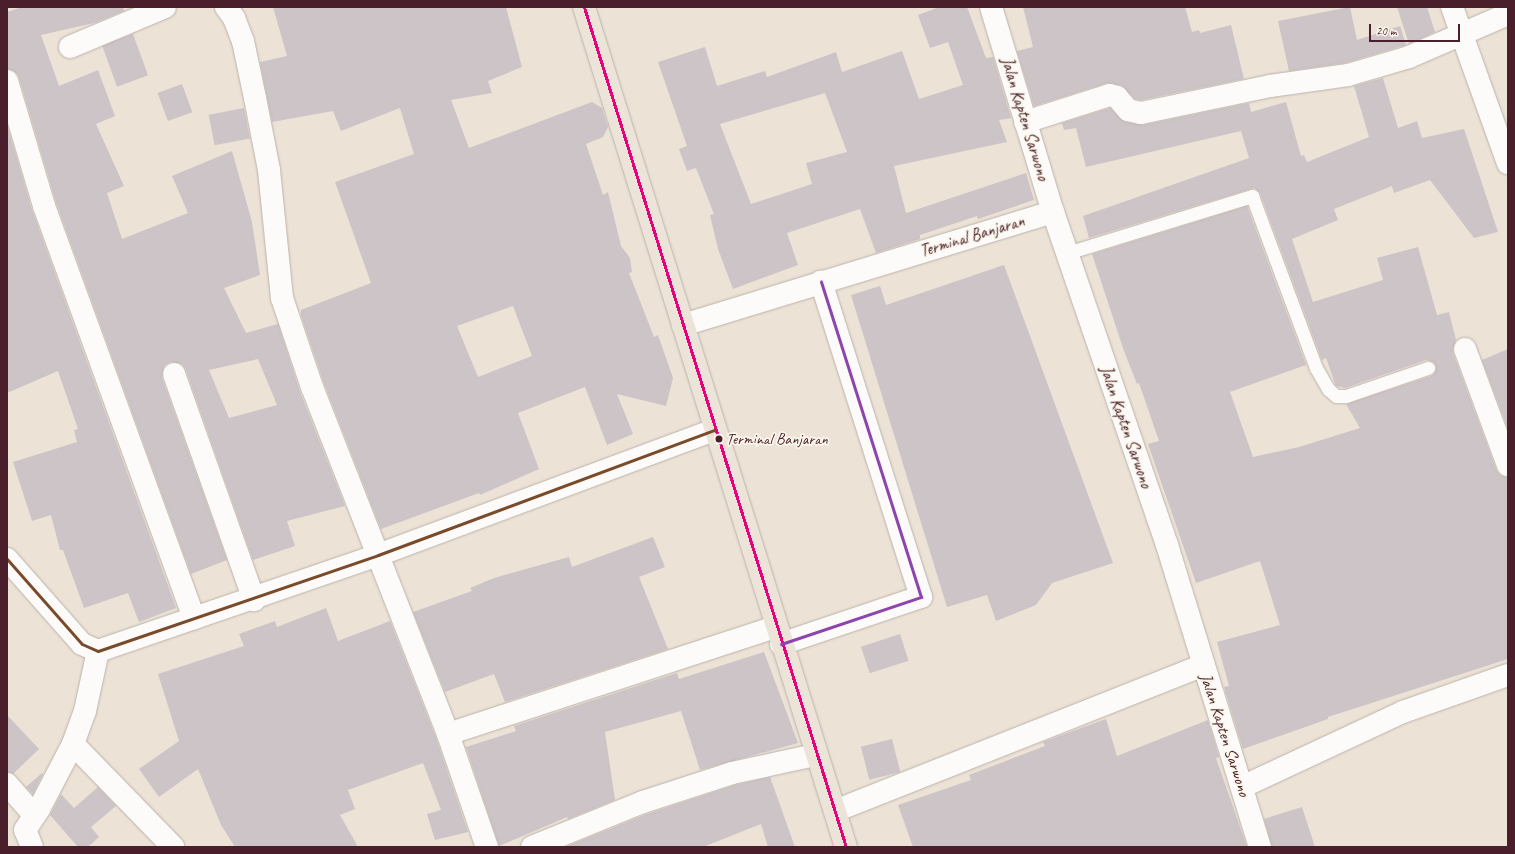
<!DOCTYPE html>
<style>
body{margin:0}
#map{position:relative;width:1515px;height:854px;overflow:hidden;background:#ece3d6;font-family:Caveat,sans-serif}
div>[style]{position:absolute}
[style*='--x']{left:calc(var(--x)*1px);top:calc(var(--y)*1px);width:calc(var(--w)*1px);rotate:calc(var(--a)*1deg)}
.building>*{inset:0;background:#ccc4c7;transform-origin:0 0}
.roads{filter:drop-shadow(0 0 1px #bcb2ab) drop-shadow(0 0 1px #bcb2ab)}
.lane>*{height:13px;margin:-6.5px;padding:0 6.5px;transform-origin:6.5px;border-radius:6.5px;background:#fcfbf9}
.street>*{height:22px;margin:-11px;padding:0 11px;transform-origin:11px;border-radius:11px;background:#fcfbf9}
.primary>*{height:22px;margin:-11px;padding:0 11px;transform-origin:11px;border-radius:11px;background:#ece3d9}
.bus-1>*{height:3px;margin:-1.5px;padding:0 1.5px;transform-origin:1.5px;border-radius:1.5px;background:#e5007d}
.bus-2>*{height:3px;margin:-1.5px;padding:0 1.5px;transform-origin:1.5px;border-radius:1.5px;background:#7a4b2a}
.bus-3>*{height:3px;margin:-1.5px;padding:0 1.5px;transform-origin:1.5px;border-radius:1.5px;background:#8e44ad}
.dots>*{width:11px;height:11px;translate:-50% -50%;box-sizing:border-box;border:2px solid #fbf7ec;border-radius:50%}
span{translate:-50% -50%;white-space:nowrap;text-align:center;line-height:1.15;-webkit-text-stroke:3.5px #fbf7ec;paint-order:stroke}
.bus-label{font-size:16px;color:#4a1f2b}
.left{translate:0 -50%;text-align:left}
.street-label{font-size:17px;color:#4a1f2b}
.frame{position:absolute;inset:0;border:8px solid #4a1f2b;pointer-events:none}
.scale{position:absolute;left:1369px;top:24px;width:91px;height:18px;box-sizing:border-box;border:2px solid #4a1f2b;border-top:0;padding-left:5px;font-size:12px;line-height:14px;white-space:nowrap;color:#4a1f2b;-webkit-text-stroke:3px #fbf7ec;paint-order:stroke}
</style>
<div id="map">
<div class="building">
<div style="clip-path:polygon(evenodd,22px 7px,123px 7px,124px 11px,94px 23px,41px 35px,59px 86px,98px 70px,115px 116px,96px 124px,124px 186px,107px 193px,122px 239px,188px 213px,172px 176px,232px 151px,252px 222px,260px 275px,224px 288px,246px 333px,278px 324px,300px 392px,345px 506px,287px 521px,295px 546px,253px 560px,186px 370px,182px 364px,170px 362px,164px 366px,162px 378px,227px 560px,191px 574px,56px 202px,19px 77px,15px 72px,7px 69px,7px 12px,22px 7px,258px 359px,277px 405px,229px 418px,209px 370px,258px 359px)"></div>
<div style="clip-path:polygon(evenodd,273px 7px,506px 7px,522px 67px,488px 81px,492px 93px,451px 100px,469px 148px,592px 102px,602px 108px,608px 127px,603px 137px,586px 144px,603px 195px,608px 192px,621px 246px,630px 258px,632px 272px,629px 273px,654px 337px,658px 335px,673px 378px,666px 406px,617px 394px,633px 434px,607px 445px,585px 387px,518px 413px,539px 469px,480px 495px,479px 493px,381px 529px,324px 383px,301px 315px,301px 310px,371px 283px,335px 182px,414px 154px,400px 108px,341px 131px,333px 111px,272px 122px,260px 62px,287px 56px,273px 7px,513px 306px,532px 356px,478px 377px,457px 326px,513px 306px)"></div>
<div style="clip-path:polygon(evenodd,939px 7px,967px 7px,986px 58px,993px 57px,1011px 118px,999px 120px,1007px 142px,894px 166px,906px 213px,1026px 173px,1034px 200px,978px 219px,977px 216px,920px 235px,920px 239px,876px 253px,860px 209px,787px 233px,798px 265px,733px 289px,718px 249px,710px 215px,714px 214px,696px 168px,687px 171px,679px 149px,687px 146px,658px 62px,705px 47px,717px 86px,765px 71px,767px 77px,836px 52px,842px 72px,902px 51px,919px 99px,963px 85px,948px 42px,930px 48px,918px 15px,939px 7px,825px 93px,847px 152px,806px 163px,812px 184px,751px 204px,720px 124px,825px 93px)"></div>
<div style="clip-path:polygon(1023px 7px,1185px 7px,1192px 32px,1199px 30px,1200px 33px,1231px 25px,1244px 79px,1141px 100px,1135px 99px,1121px 85px,1107px 83px,1034px 106px,1017px 51px,1033px 47px)"></div>
<div style="clip-path:polygon(1350px 7px,1357px 40px,1400px 26px,1406px 45px,1345px 63px,1289px 71px,1278px 21px)"></div>
<div style="clip-path:polygon(1397px 7px,1427px 7px,1435px 32px,1409px 44px)"></div>
<div style="left:133px;top:34px;width:44px;height:33px;rotate:70deg"></div>
<div style="clip-path:polygon(1383px 78px,1398px 128px,1417px 121px,1422px 138px,1464px 129px,1498px 232px,1474px 238px,1430px 180px,1394px 193px,1392px 186px,1334px 209px,1338px 220px,1292px 239px,1313px 302px,1383px 280px,1377px 258px,1418px 247px,1437px 315px,1449px 312px,1456px 340px,1453px 353px,1496px 469px,1500px 475px,1508px 477px,1508px 659px,1328px 717px,1328px 719px,1243px 749px,1224px 687px,1229px 686px,1217px 642px,1280px 625px,1260px 561px,1196px 583px,1148px 444px,1159px 441px,1139px 383px,1137px 384px,1124px 351px,1092px 254px,1247px 206px,1306px 365px,1230px 392px,1253px 457px,1299px 447px,1360px 428px,1346px 404px,1431px 376px,1434px 373px,1436px 366px,1433px 362px,1426px 360px,1345px 388px,1336px 386px,1326px 358px,1322px 360px,1260px 193px,1254px 188px,1089px 238px,1083px 216px,1249px 158px,1241px 131px,1086px 167px,1076px 128px,1064px 130px,1062px 123px,1110px 108px,1125px 122px,1143px 125px,1249px 103px,1251px 112px,1286px 102px,1301px 156px,1304px 155px,1307px 162px,1369px 137px,1354px 86px)"></div>
<div style="left:182px;top:84px;width:30px;height:26px;rotate:70deg"></div>
<div style="left:244px;top:108px;width:31px;height:36px;rotate:79deg"></div>
<div style="clip-path:polygon(7px 125px,32px 210px,176px 608px,139px 622px,128px 593px,84px 608px,63px 550px,60px 550px,51px 515px,32px 521px,13px 462px,77px 442px,74px 430px,78px 429px,58px 371px,7px 393px)"></div>
<div style="clip-path:polygon(1004px 265px,1113px 563px,1052px 583px,1036px 605px,996px 621px,987px 595px,947px 607px,851px 295px,880px 286px,886px 305px)"></div>
<div style="clip-path:polygon(1508px 349px,1508px 429px,1482px 360px)"></div>
<div style="clip-path:polygon(653px 537px,665px 567px,639px 577px,668px 649px,505px 702px,494px 674px,445px 692px,413px 612px,472px 591px,470px 588px,494px 578px,569px 557px,572px 567px)"></div>
<div style="clip-path:polygon(326px 608px,338px 641px,390px 621px,436px 738px,468px 832px,435px 840px,427px 814px,441px 810px,423px 763px,348px 790px,355px 809px,340px 815px,358px 847px,235px 847px,221px 825px,198px 769px,159px 797px,139px 769px,179px 741px,158px 674px,244px 646px,239px 634px,275px 621px,277px 627px)"></div>
<div style="left:900px;top:634px;width:28px;height:41px;rotate:72deg"></div>
<div style="clip-path:polygon(764px 652px,798px 743px,700px 770px,681px 711px,605px 732px,615px 800px,568px 819px,567px 817px,499px 846px,466px 747px,516px 731px,514px 726px,677px 673px,679px 679px)"></div>
<div style="clip-path:polygon(7px 715px,39px 749px,13px 774px,7px 772px)"></div>
<div style="clip-path:polygon(1106px 719px,1117px 756px,1208px 720px,1219px 757px,1216px 758px,1247px 847px,913px 847px,898px 805px,971px 780px,969px 775px,1045px 746px,1043px 742px)"></div>
<div style="left:892px;top:739px;width:34px;height:32px;rotate:76deg"></div>
<div style="clip-path:polygon(42px 773px,43px 774px,33px 794px,26px 787px)"></div>
<div style="clip-path:polygon(770px 777px,795px 847px,768px 847px,761px 824px,703px 847px,565px 847px,647px 814px,735px 785px)"></div>
<div style="clip-path:polygon(98px 787px,116px 806px,91px 827px,99px 837px,88px 847px,78px 847px,50px 815px,61px 794px,74px 808px)"></div>
<div style="clip-path:polygon(1302px 807px,1315px 847px,1272px 847px,1264px 819px)"></div>
</div>
<div class="roads">
<div class="lane">
<div style="--x:1067;--y:253;--w:194;--a:-17.1"></div>
<div style="--x:1252;--y:196;--w:184;--a:69.6"></div>
<div style="--x:1316;--y:368;--w:24;--a:60"></div>
<div style="--x:1328;--y:389;--w:11;--a:41"></div>
<div style="--x:1336;--y:396;--w:10;--a:0"></div>
<div style="--x:1346;--y:396;--w:87;--a:-18.9"></div>
</div>
<div class="street">
<div style="--x:226;--y:7;--w:14;--a:54"></div>
<div style="--x:234;--y:18;--w:25;--a:69"></div>
<div style="--x:243;--y:41;--w:58;--a:78.1"></div>
<div style="--x:255;--y:98;--w:73;--a:79"></div>
<div style="--x:269;--y:170;--w:129;--a:84.2"></div>
<div style="--x:282;--y:298;--w:94;--a:71.4"></div>
<div style="--x:312;--y:387;--w:373;--a:68.6"></div>
<div style="--x:448;--y:734;--w:120;--a:71"></div>
<div style="--x:991;--y:7;--w:214;--a:73.2"></div>
<div style="--x:1053;--y:212;--w:352;--a:71.1"></div>
<div style="--x:1167;--y:545;--w:316;--a:72.9"></div>
<div style="--x:1452;--y:7;--w:166;--a:70.3"></div>
<div style="--x:70;--y:47;--w:103;--a:-22.8"></div>
<div style="--x:7;--y:81;--w:130;--a:73.5"></div>
<div style="--x:44;--y:206;--w:439;--a:70"></div>
<div style="--x:1025;--y:122;--w:89;--a:-17.6"></div>
<div style="--x:1110;--y:95;--w:7;--a:16"></div>
<div style="--x:1117;--y:97;--w:17;--a:50"></div>
<div style="--x:1128;--y:110;--w:13;--a:13"></div>
<div style="--x:1141;--y:113;--w:132;--a:-11.8"></div>
<div style="--x:1270;--y:86;--w:79;--a:-8"></div>
<div style="--x:1348;--y:75;--w:64;--a:-16.4"></div>
<div style="--x:1409;--y:57;--w:108;--a:-23.5"></div>
<div style="--x:683;--y:325;--w:387;--a:-17"></div>
<div style="--x:1465;--y:349;--w:124;--a:69.7"></div>
<div style="--x:174;--y:374;--w:240;--a:70.5"></div>
<div style="--x:7;--y:559;--w:113;--a:48.6"></div>
<div style="--x:82;--y:644;--w:17;--a:24"></div>
<div style="--x:98;--y:651;--w:296;--a:-18.9"></div>
<div style="--x:378;--y:555;--w:359;--a:-20.4"></div>
<div style="--x:781;--y:644;--w:148;--a:-18.6"></div>
<div style="--x:921;--y:597;--w:331;--a:-107.6"></div>
<div style="--x:448;--y:734;--w:345;--a:-18.1"></div>
<div style="--x:73;--y:744;--w:144;--a:45.8"></div>
<div style="--x:7;--y:784;--w:41;--a:48.9"></div>
<div style="--x:1242;--y:787;--w:178;--a:-25"></div>
<div style="--x:1403;--y:712;--w:111;--a:-19.4"></div>
<div style="--x:835;--y:811;--w:395;--a:-21.6"></div>
<div style="--x:32;--y:847;--w:18;--a:-112"></div>
<div style="--x:25;--y:830;--w:25;--a:-56"></div>
<div style="--x:39;--y:809;--w:73;--a:-62.4"></div>
<div style="--x:73;--y:744;--w:35;--a:-70"></div>
<div style="--x:85;--y:711;--w:61;--a:-77.8"></div>
<div style="--x:532;--y:847;--w:120;--a:-22.1"></div>
<div style="--x:643;--y:802;--w:94;--a:-18"></div>
<div style="--x:732;--y:773;--w:85;--a:-12.2"></div>
</div>
<div class="primary">
<div style="--x:584;--y:7;--w:880;--a:72.68"></div>
</div>
</div>
<div class="bus-1">
<div style="--x:584;--y:7;--w:880;--a:72.68"></div>
</div>
<div class="bus-2">
<div style="--x:7;--y:559;--w:113;--a:48.6"></div>
<div style="--x:82;--y:644;--w:17;--a:24"></div>
<div style="--x:98;--y:651;--w:296;--a:-18.9"></div>
<div style="--x:378;--y:555;--w:359;--a:-20.4"></div>
</div>
<div class="bus-3">
<div style="--x:781;--y:644;--w:148;--a:-18.6"></div>
<div style="--x:921;--y:597;--w:331;--a:-107.6"></div>
</div>
<div class="dots">
<div style="left:719px;top:439px;background:#4a1f2b"></div>
</div>
<div class="bus-label">
<span class="left" style="left:726px;top:439px">Terminal Banjaran</span>
</div>
<div class="street-label">
<span style="left:1025px;top:119px;rotate:73deg">Jalan Kapten Sarwono</span>
<span style="left:972px;top:236px;rotate:-17deg">Terminal Banjaran</span>
<span style="left:1126px;top:427px;rotate:71deg">Jalan Kapten Sarwono</span>
<span style="left:1225px;top:735px;rotate:72deg">Jalan Kapten Sarwono</span>
</div>
<div class="frame"></div>
<div class="scale">20 m</div>
</div>
